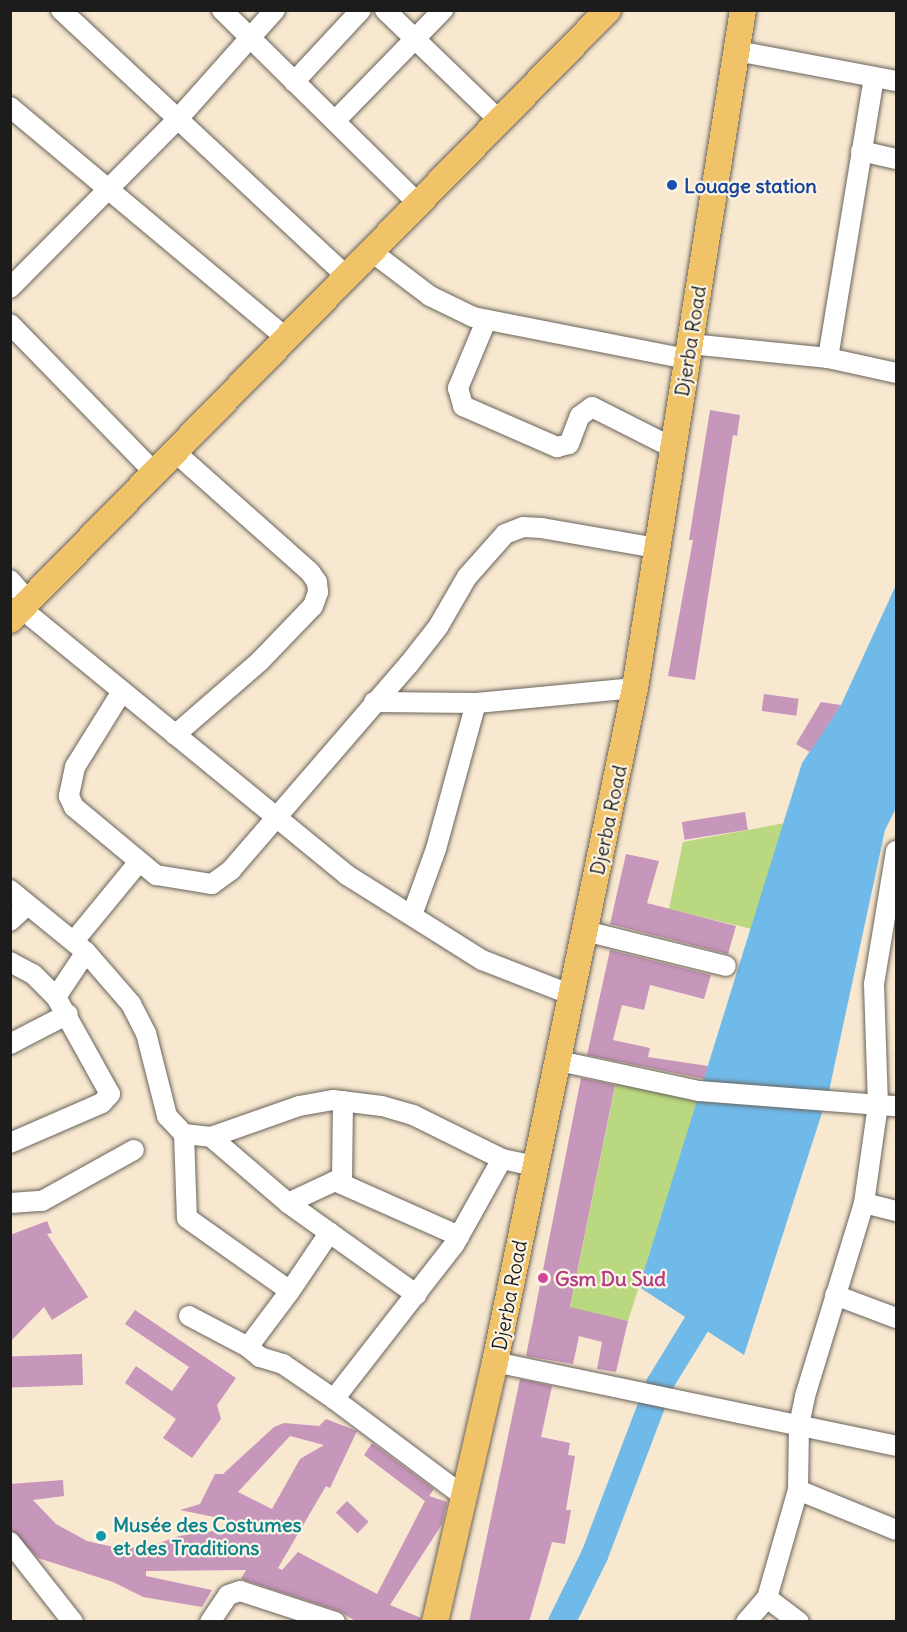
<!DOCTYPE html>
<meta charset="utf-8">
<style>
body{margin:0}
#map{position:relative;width:907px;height:1632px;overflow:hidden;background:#f8e8d0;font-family:Delius,sans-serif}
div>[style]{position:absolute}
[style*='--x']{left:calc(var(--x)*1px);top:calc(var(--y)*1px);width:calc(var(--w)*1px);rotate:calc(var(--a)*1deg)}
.green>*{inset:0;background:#bad87f}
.water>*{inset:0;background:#70bae9}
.river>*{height:27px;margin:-13.5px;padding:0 13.5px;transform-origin:13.5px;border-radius:13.5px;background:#70bae9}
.building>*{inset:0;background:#c796bb;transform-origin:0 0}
.roads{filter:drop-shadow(0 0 2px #69635b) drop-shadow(0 0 2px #69635b)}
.minor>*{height:20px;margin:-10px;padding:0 10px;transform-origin:10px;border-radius:10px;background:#fff}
.major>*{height:26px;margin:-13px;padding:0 13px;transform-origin:13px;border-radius:13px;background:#f0c369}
.dots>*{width:16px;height:16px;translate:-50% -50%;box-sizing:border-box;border:3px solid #fcf5e5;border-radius:50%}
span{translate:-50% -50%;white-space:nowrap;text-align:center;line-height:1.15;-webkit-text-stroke:4.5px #fcf5e5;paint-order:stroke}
.transit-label{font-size:20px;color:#164399;font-weight:700}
.left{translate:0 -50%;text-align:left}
.street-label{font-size:20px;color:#1c1c1c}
.hotel-label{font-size:20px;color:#b23c85;font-weight:700}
.culture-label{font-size:20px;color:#0d838f;font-weight:700}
.frame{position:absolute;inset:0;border:12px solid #1c1c1c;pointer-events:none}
</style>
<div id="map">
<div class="green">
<div style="clip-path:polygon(785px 823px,752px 929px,669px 909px,683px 842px)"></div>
<div style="clip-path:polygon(616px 1081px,698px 1102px,628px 1321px,570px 1308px)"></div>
</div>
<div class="water">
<div style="clip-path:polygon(896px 585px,896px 808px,885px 830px,829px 1091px,744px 1355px,639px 1287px,802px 763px,841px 705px)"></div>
</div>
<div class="river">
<div style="--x:561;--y:1622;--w:75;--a:-63.8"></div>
<div style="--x:594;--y:1555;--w:183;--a:-69.2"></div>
<div style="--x:659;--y:1384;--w:79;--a:-58.5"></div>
<div style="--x:700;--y:1317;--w:29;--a:-70"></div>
</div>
<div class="building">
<div style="clip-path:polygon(710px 410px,740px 415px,737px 436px,733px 435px,695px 680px,668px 676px,693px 540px,689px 540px)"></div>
<div style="left:764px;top:694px;width:35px;height:17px;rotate:8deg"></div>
<div style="clip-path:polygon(821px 702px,841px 705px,810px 752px,796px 744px)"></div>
<div style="left:745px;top:812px;width:18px;height:64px;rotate:81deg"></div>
<div style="clip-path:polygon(626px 854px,659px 861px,647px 903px,736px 926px,728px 954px,610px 924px)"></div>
<div style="clip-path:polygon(610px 950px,711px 975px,704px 999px,650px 985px,644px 1010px,622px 1005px,613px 1040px,650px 1048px,648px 1057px,708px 1066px,704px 1079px,587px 1055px)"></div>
<div style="clip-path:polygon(581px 1078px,615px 1085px,570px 1307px,628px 1321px,616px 1372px,597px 1369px,602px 1342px,579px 1336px,573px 1364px,526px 1356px)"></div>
<div style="clip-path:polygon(47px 1221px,52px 1233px,47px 1234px,88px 1297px,52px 1320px,44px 1307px,10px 1342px,10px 1235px)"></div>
<div style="clip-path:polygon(135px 1310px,236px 1378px,217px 1405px,221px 1419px,192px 1458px,163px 1438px,176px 1419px,125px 1383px,136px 1366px,172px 1391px,189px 1367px,125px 1324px)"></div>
<div style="left:82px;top:1354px;width:31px;height:72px;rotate:88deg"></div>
<div style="clip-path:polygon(520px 1379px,552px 1386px,541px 1437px,570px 1443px,568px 1455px,575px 1456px,566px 1510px,571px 1510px,565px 1544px,552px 1542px,529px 1622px,469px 1622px)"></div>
<div style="clip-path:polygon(evenodd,326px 1419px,357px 1431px,330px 1488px,326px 1486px,278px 1568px,282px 1570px,298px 1552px,377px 1594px,425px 1501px,364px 1455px,372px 1443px,434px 1489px,429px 1496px,447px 1502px,442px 1524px,390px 1605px,421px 1618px,420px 1622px,357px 1622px,339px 1611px,241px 1579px,246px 1570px,146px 1571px,146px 1576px,212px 1590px,202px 1607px,143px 1597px,113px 1582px,38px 1558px,10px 1529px,10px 1484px,63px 1480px,64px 1496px,33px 1500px,56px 1524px,87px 1541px,118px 1548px,148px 1547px,179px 1536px,253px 1525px,180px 1510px,200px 1504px,215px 1474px,223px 1474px,274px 1427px,284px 1423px,319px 1426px,326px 1419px,290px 1436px,324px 1445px,300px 1459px,272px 1509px,238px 1492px,290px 1436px)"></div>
<div style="left:347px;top:1501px;width:30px;height:16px;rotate:44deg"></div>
</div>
<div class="roads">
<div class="minor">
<div style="--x:61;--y:10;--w:391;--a:43"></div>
<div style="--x:222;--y:10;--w:276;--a:44.6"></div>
<div style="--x:385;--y:10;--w:160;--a:44"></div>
<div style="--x:737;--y:51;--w:162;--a:10.7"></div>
<div style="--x:294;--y:82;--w:98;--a:-47.1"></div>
<div style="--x:10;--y:107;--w:361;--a:39.9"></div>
<div style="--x:335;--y:121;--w:155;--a:-45.8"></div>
<div style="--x:861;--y:151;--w:36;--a:13"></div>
<div style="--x:372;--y:252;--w:73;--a:37.2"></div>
<div style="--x:430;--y:296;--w:48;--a:26"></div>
<div style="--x:473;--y:317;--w:218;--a:11.1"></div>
<div style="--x:10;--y:288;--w:235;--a:-45.2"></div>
<div style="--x:176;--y:121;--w:149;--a:-48.3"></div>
<div style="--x:486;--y:321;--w:73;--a:112.7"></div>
<div style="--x:458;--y:388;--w:19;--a:74"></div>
<div style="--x:463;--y:406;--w:103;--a:23.6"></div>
<div style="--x:557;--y:447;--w:12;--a:-14"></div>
<div style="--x:569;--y:444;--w:30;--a:-69"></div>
<div style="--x:580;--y:416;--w:15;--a:-37"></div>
<div style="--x:592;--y:407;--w:91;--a:26.8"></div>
<div style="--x:10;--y:324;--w:208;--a:45.8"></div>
<div style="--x:690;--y:344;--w:139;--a:5.8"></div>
<div style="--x:828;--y:358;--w:70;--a:12.4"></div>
<div style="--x:828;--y:358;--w:284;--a:-80.7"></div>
<div style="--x:10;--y:580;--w:29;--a:49"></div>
<div style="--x:22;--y:609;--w:420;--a:39.3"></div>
<div style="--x:347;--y:875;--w:160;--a:32.2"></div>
<div style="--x:482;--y:960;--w:97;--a:21.3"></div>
<div style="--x:121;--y:693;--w:87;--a:121.9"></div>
<div style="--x:75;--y:767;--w:30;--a:102"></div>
<div style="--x:69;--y:796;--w:12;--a:66"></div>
<div style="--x:74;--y:807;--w:107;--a:39.7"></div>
<div style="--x:156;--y:875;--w:57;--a:9.1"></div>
<div style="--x:212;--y:884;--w:24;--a:-36"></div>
<div style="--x:231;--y:870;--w:272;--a:-49.2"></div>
<div style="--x:409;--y:664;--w:47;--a:-51.9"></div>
<div style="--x:438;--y:627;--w:58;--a:-59.9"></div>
<div style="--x:467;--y:577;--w:57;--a:-48.5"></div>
<div style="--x:505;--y:534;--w:19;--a:-21"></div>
<div style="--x:523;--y:527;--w:19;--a:3"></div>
<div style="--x:542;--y:528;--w:117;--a:9.9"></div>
<div style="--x:374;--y:702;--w:102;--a:0.6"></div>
<div style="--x:476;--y:703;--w:160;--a:-5.4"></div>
<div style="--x:175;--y:735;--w:113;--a:-41"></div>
<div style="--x:260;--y:661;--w:76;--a:-46.1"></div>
<div style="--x:313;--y:606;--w:15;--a:-70"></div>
<div style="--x:318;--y:592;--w:10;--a:-96"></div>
<div style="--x:317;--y:582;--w:12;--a:-125"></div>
<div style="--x:310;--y:572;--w:181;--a:-138.4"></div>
<div style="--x:10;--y:890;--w:98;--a:39.2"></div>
<div style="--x:86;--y:952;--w:69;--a:49.1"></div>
<div style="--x:131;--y:1004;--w:33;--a:63"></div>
<div style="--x:146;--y:1033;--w:86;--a:75.8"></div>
<div style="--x:167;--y:1116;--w:25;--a:47"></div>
<div style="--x:184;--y:1134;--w:27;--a:6"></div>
<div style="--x:211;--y:1137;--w:93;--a:-19.4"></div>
<div style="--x:299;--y:1106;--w:35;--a:-10"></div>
<div style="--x:333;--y:1100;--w:49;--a:7"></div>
<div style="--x:382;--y:1106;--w:32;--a:16"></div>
<div style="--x:413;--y:1115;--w:99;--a:26.3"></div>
<div style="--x:412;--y:915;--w:70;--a:-70"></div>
<div style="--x:436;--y:849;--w:151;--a:-74.7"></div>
<div style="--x:10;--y:921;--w:23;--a:-43"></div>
<div style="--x:585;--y:931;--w:145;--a:13.9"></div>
<div style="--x:74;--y:941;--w:101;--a:-50.6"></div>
<div style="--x:10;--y:962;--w:26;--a:28"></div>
<div style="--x:33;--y:974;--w:33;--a:45"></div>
<div style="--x:56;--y:997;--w:111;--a:60.9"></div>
<div style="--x:110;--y:1094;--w:12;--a:132"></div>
<div style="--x:102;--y:1103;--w:100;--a:156.5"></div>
<div style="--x:56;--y:997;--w:54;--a:-56.3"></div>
<div style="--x:10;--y:1044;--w:65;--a:-27.3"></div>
<div style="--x:559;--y:1061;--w:143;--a:12.1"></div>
<div style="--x:699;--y:1091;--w:198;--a:4.4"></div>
<div style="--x:184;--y:1134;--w:84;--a:88"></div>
<div style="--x:187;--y:1218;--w:126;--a:35.3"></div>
<div style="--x:290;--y:1291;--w:71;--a:-55.9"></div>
<div style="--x:211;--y:1137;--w:101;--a:40.6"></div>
<div style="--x:288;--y:1203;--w:158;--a:35.5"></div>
<div style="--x:342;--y:1182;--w:81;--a:-89.3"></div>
<div style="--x:10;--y:1203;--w:32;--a:-4"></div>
<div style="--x:42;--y:1201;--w:105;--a:-29"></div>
<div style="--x:288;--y:1203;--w:52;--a:-25.1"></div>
<div style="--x:335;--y:1181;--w:136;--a:23.9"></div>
<div style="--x:864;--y:1203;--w:33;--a:14"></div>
<div style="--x:290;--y:1291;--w:70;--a:126.9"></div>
<div style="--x:248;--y:1347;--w:16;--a:40"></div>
<div style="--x:260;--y:1357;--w:24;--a:17"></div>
<div style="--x:283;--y:1364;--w:62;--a:34.5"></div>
<div style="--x:835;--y:1295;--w:65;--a:20.7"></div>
<div style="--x:189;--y:1316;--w:67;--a:27.7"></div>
<div style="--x:495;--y:1362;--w:410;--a:11.8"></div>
<div style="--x:798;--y:1490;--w:106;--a:22.2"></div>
<div style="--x:466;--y:1498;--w:165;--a:-143.1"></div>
<div style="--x:334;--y:1399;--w:195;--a:-52.1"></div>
<div style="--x:454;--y:1245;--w:98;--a:-60.8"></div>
<div style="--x:502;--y:1159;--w:33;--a:12"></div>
<div style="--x:10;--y:1542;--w:102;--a:51.8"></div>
<div style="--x:767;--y:1598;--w:40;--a:37"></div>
<div style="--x:210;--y:1622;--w:32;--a:-56"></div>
<div style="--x:228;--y:1595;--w:13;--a:-18"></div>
<div style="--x:240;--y:1591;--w:100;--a:18.1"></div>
<div style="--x:746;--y:1622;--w:32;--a:-49"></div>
<div style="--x:767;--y:1598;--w:112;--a:-74"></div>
<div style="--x:798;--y:1490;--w:65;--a:-89.1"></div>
<div style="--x:799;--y:1425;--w:30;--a:-78"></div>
<div style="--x:805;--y:1396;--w:202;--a:-73"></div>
<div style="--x:864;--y:1203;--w:99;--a:-81.9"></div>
<div style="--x:878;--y:1105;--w:121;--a:-91.9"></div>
<div style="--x:874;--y:984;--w:135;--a:-80.6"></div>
</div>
<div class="major">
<div style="--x:10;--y:620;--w:854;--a:-45.57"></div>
<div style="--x:435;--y:1622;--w:267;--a:-77"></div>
<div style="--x:495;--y:1362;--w:688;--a:-78.27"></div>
<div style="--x:635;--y:688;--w:687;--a:-80.95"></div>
</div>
</div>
<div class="dots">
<div style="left:672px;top:185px;background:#1a4fb4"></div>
<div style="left:543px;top:1278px;background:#d1479c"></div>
<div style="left:101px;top:1536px;background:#0f9aa8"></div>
</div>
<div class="transit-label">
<span class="left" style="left:684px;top:185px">Louage station</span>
</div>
<div class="street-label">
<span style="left:690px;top:341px;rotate:-81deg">Djerba Road</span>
<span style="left:608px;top:820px;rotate:-78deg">Djerba Road</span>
<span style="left:509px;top:1295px;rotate:-79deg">Djerba Road</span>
</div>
<div class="hotel-label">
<span class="left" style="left:555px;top:1278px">Gsm Du Sud</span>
</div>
<div class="culture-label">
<span class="left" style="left:113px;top:1536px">Musée des Costumes<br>et des Traditions</span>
</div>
<div class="frame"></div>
</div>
